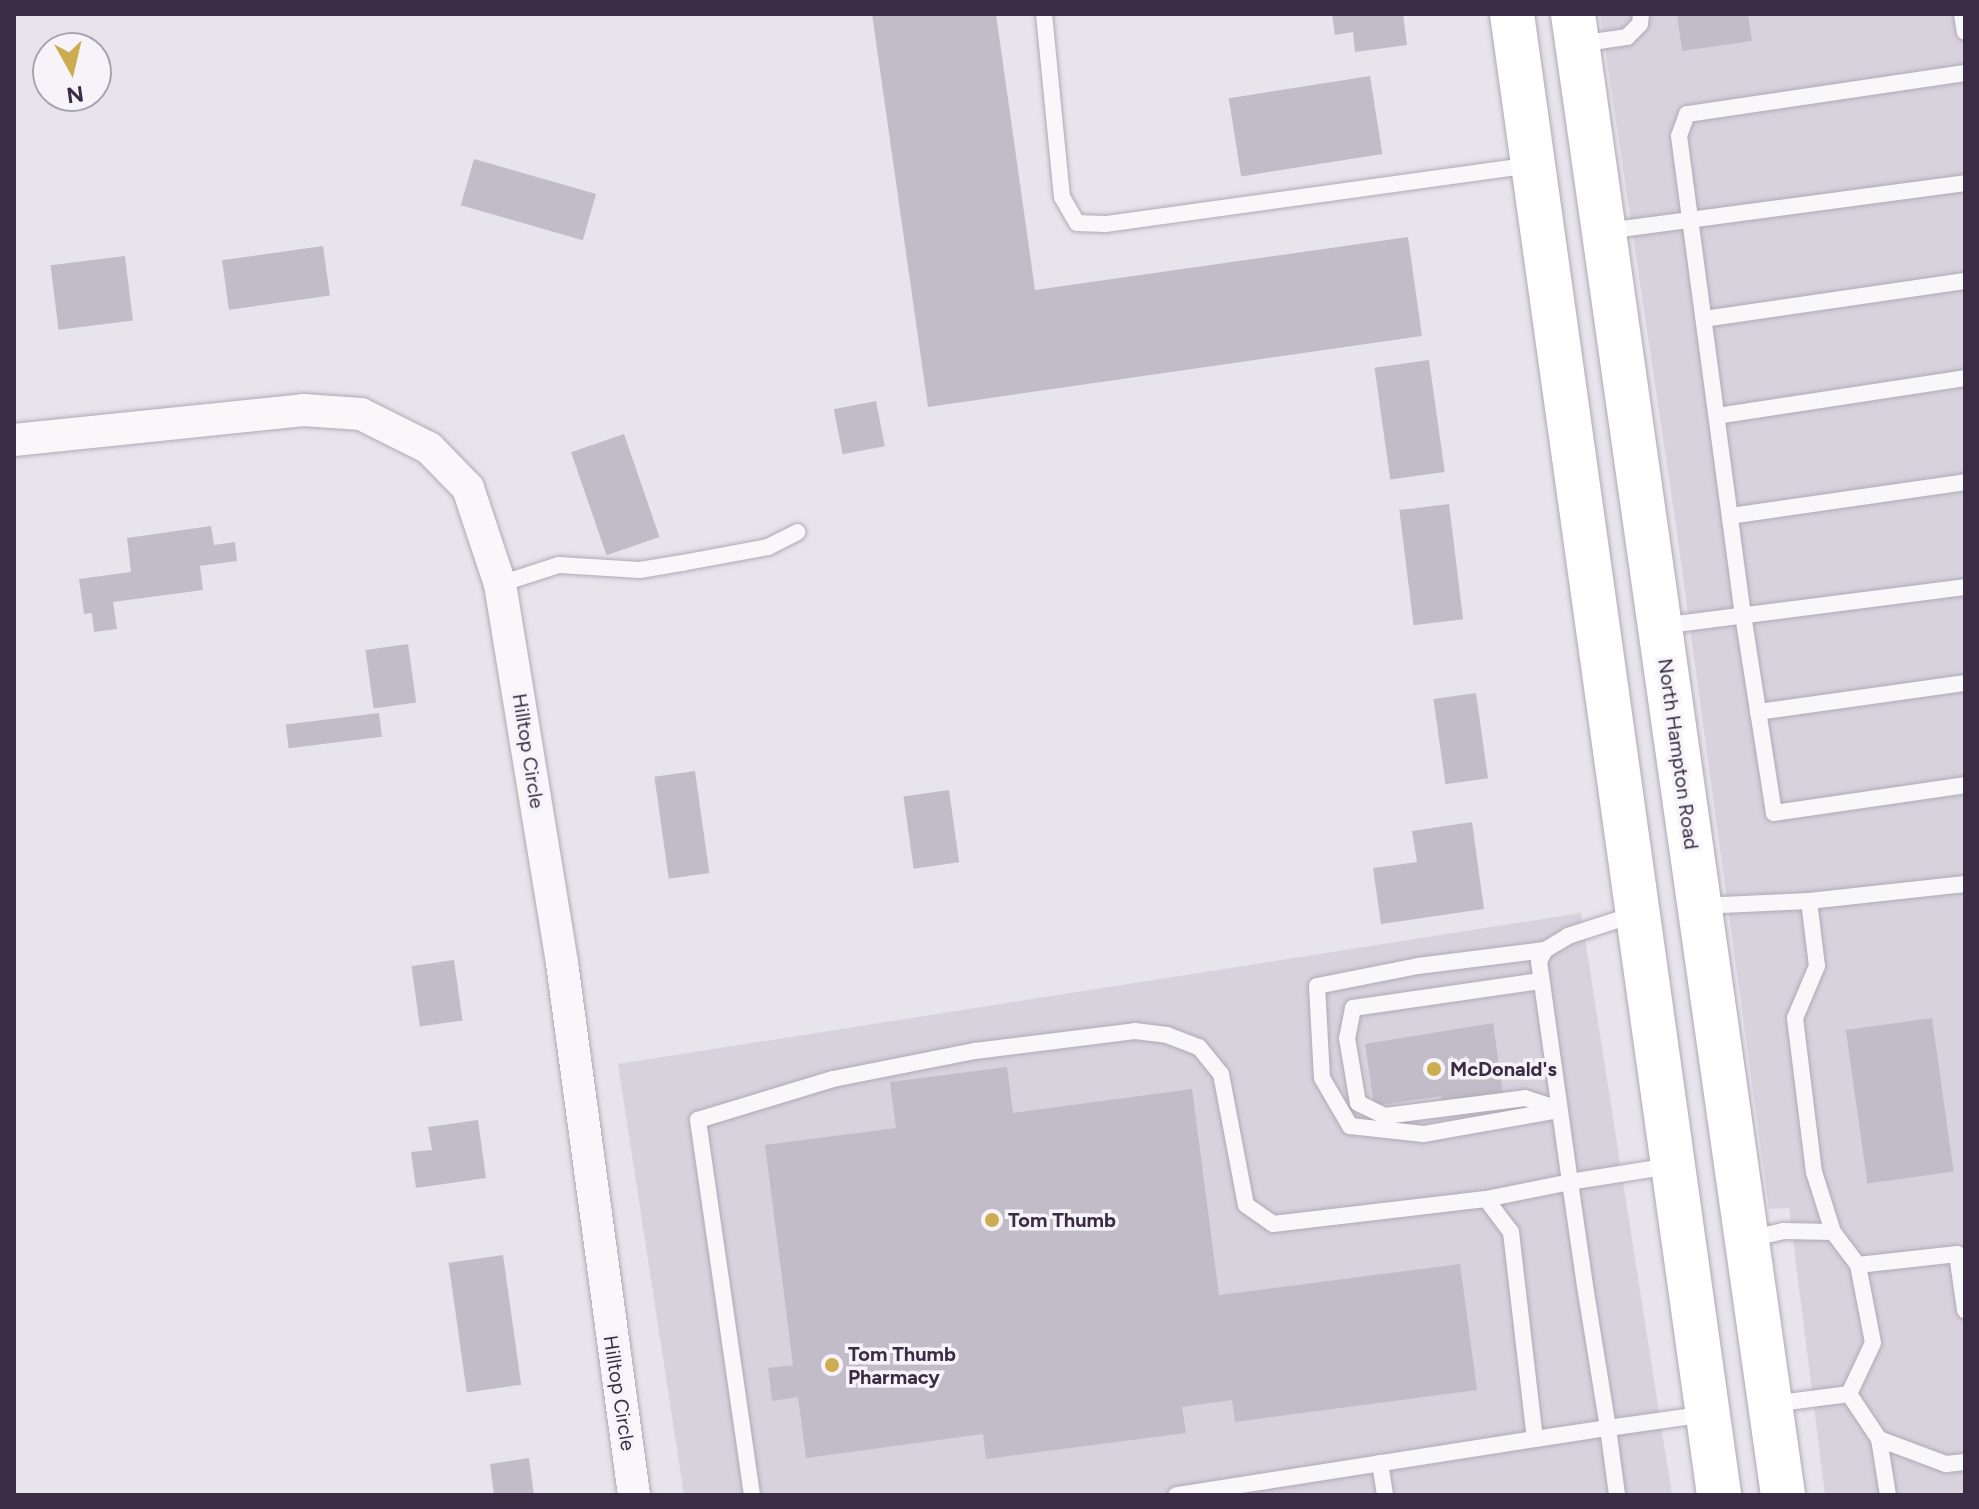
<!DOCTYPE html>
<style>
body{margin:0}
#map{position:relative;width:1979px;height:1509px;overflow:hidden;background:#e8e4ec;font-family:Figtree,sans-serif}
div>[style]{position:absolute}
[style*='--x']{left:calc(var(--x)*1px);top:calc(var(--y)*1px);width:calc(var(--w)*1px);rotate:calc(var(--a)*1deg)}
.built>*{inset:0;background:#d8d2dd}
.building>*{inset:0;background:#c2bcc9;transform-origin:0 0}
.roads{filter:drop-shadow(0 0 2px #b0a9b6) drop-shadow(0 0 2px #b0a9b6)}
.lane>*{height:16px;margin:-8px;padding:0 8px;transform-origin:8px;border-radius:8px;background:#f9f7fa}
.street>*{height:32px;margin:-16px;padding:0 16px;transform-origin:16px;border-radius:16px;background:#f9f7fa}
.secondary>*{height:44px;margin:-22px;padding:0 22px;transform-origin:22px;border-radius:22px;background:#fff}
.dots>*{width:22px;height:22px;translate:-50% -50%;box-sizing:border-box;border:4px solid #f6f4f9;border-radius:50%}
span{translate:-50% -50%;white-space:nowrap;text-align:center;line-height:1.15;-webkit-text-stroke:7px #f6f4f9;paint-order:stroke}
.street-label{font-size:20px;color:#392c44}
.poi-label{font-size:20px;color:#392c44;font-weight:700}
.left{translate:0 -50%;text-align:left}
.frame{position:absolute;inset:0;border:16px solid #392c44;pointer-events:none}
.north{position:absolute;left:32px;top:32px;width:80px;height:80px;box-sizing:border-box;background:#f6f4f9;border:2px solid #aaa4b1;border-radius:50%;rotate:172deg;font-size:22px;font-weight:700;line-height:32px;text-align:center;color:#392c44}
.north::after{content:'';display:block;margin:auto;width:28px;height:36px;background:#cbac4f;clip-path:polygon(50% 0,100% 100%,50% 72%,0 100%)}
</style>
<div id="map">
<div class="built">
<div style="clip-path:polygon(1600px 14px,1965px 14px,1965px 1495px,1825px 1495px,1789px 1208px,1769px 1209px,1676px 526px)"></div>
<div style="clip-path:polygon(1581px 913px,1672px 1495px,684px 1495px,618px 1064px)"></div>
</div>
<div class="building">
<div style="clip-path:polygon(872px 14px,996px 14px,1035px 290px,1408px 237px,1422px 336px,928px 407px)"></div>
<div style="clip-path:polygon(1332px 14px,1403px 14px,1407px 45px,1355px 52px,1353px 32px,1335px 35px)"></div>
<div style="clip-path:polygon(1677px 14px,1748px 14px,1752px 41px,1682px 51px)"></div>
<div style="left:1370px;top:76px;width:79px;height:143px;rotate:81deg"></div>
<div style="left:474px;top:159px;width:127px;height:48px;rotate:16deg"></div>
<div style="left:323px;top:246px;width:50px;height:102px;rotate:82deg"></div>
<div style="left:125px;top:256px;width:65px;height:75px;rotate:83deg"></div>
<div style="left:1429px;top:360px;width:113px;height:55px;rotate:82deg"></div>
<div style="left:876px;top:401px;width:46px;height:43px;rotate:79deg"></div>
<div style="left:624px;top:434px;width:109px;height:56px;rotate:71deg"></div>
<div style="left:1449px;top:504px;width:116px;height:50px;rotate:83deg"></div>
<div style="clip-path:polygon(211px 526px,214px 545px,235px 542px,237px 561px,200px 566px,203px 590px,113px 602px,117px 629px,94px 632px,92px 613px,84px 614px,79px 579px,131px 572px,127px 538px)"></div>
<div style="left:408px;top:644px;width:59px;height:43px;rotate:82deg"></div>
<div style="left:1476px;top:693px;width:86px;height:43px;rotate:82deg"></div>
<div style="left:379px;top:713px;width:24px;height:94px;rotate:83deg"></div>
<div style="left:695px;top:771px;width:103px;height:41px;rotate:82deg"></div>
<div style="left:949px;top:790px;width:73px;height:46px;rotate:82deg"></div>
<div style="clip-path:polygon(1472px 822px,1484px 909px,1381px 924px,1373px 868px,1417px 862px,1412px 831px)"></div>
<div style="left:454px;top:960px;width:61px;height:43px;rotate:82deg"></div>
<div style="left:1932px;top:1018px;width:155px;height:87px;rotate:82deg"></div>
<div style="clip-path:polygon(1493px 1023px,1503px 1094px,1441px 1102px,1441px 1096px,1374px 1106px,1365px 1044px)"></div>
<div style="clip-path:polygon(1007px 1067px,1013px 1113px,1192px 1089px,1219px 1295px,1460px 1264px,1477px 1390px,1235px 1422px,1232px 1400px,1182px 1407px,1186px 1433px,986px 1459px,983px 1434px,806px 1458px,798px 1397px,772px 1401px,768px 1368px,793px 1365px,765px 1145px,896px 1128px,890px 1082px)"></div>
<div style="clip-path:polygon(478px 1120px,486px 1178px,416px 1188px,411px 1152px,432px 1150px,428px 1127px)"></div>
<div style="left:503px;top:1255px;width:131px;height:55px;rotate:82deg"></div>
<div style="clip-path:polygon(529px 1458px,534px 1495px,494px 1495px,490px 1464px)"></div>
</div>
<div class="roads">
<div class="lane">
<div style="--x:1044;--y:14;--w:184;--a:84.4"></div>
<div style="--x:1062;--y:197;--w:30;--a:60"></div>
<div style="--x:1077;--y:223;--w:29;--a:2"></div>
<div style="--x:1106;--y:224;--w:430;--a:-7.9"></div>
<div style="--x:1962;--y:14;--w:18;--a:81"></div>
<div style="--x:1579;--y:44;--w:49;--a:-8.3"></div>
<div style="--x:1627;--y:37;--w:18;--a:-45"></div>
<div style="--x:1640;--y:24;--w:10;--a:-84"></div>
<div style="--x:1965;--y:73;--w:281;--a:171.6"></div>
<div style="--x:1687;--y:114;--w:23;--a:110"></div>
<div style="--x:1679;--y:136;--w:483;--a:82.4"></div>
<div style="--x:1743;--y:615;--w:200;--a:81.1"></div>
<div style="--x:1774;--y:813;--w:193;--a:-8.3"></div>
<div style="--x:1606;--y:231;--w:362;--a:-7.6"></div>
<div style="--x:1704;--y:319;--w:264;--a:-8.3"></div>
<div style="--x:1717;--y:416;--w:251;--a:-8.7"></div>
<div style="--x:1730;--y:516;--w:237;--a:-8.2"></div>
<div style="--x:500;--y:584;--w:62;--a:-17.9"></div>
<div style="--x:559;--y:565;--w:81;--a:3.5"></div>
<div style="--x:640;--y:570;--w:43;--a:-9.5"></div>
<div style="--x:682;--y:563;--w:87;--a:-10.5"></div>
<div style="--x:768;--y:547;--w:33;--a:-27"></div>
<div style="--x:1661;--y:626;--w:306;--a:-7.3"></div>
<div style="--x:1758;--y:712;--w:209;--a:-8"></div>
<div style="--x:1809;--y:901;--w:65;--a:83"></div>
<div style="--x:1817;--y:966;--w:56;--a:112.9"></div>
<div style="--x:1795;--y:1018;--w:155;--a:83"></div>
<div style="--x:1814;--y:1172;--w:63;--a:72.4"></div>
<div style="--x:1700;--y:906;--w:109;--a:-2.6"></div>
<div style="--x:1809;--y:901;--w:157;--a:-6.2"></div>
<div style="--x:1545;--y:950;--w:128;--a:172.8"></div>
<div style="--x:1418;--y:966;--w:103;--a:168.8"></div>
<div style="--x:1317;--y:986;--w:92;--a:86.9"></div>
<div style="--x:1322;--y:1078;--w:56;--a:59.7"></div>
<div style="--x:1350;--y:1126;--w:74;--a:6.2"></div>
<div style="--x:1424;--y:1134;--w:137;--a:-10.1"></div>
<div style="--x:1540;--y:981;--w:189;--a:171.8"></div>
<div style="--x:1353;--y:1008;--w:31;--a:101"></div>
<div style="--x:1347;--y:1038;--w:66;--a:80.4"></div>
<div style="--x:1358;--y:1103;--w:30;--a:26"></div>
<div style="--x:1385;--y:1116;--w:141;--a:-7.3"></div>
<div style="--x:1525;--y:1098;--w:35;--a:18"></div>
<div style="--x:1670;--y:1166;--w:101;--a:170.9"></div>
<div style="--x:1570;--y:1182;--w:105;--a:81.8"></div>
<div style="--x:1585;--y:1286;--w:144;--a:80.8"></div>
<div style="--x:1608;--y:1428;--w:99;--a:-8.1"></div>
<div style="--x:1486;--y:1199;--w:86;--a:-11.4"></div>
<div style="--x:1570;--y:1182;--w:223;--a:-98"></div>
<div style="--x:1539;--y:961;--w:13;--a:-61"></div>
<div style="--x:1545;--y:950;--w:27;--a:-31"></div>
<div style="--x:1568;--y:936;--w:71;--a:-17.9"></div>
<div style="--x:1749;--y:1239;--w:35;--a:-13"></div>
<div style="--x:1783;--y:1231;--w:50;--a:1.1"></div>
<div style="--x:1833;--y:1232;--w:41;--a:52.9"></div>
<div style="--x:1858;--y:1265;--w:79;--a:79.1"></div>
<div style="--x:1873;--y:1343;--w:56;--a:115.2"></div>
<div style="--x:1858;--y:1265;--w:100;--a:-6.3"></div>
<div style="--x:1957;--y:1254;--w:57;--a:81.9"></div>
<div style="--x:1772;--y:1404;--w:78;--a:-7.4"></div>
<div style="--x:1849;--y:1394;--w:54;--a:56.3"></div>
<div style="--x:1879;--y:1439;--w:72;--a:20.5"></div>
<div style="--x:1946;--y:1464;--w:19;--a:-6"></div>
<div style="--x:1535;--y:1439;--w:74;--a:-8.6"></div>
<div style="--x:1608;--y:1428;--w:68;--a:82.3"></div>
<div style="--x:1879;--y:1439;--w:57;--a:80.9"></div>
<div style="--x:1380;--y:1463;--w:32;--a:81"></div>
<div style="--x:752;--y:1495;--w:379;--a:-98.2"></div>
<div style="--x:698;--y:1120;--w:141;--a:-16.9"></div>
<div style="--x:833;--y:1079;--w:145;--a:-11.2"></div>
<div style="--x:975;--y:1051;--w:161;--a:-7.1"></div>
<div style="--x:1135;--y:1031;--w:32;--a:7"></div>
<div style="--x:1167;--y:1035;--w:34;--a:21"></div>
<div style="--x:1199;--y:1047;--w:35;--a:51"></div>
<div style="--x:1221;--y:1074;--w:133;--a:79.2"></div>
<div style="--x:1246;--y:1205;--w:33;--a:35"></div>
<div style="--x:1273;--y:1224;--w:214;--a:-6.7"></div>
<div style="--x:1486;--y:1199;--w:41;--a:52.9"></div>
<div style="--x:1511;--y:1232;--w:208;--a:83.4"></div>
<div style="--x:1535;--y:1439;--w:363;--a:171.1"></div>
</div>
<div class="street">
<div style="--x:14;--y:440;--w:291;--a:-5.9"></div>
<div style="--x:303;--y:410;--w:58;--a:3.9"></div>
<div style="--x:361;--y:414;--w:76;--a:26.6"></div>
<div style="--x:429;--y:448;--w:56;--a:45.7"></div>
<div style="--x:468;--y:488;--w:101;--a:71.6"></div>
<div style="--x:500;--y:584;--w:384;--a:80.7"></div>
<div style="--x:562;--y:963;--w:537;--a:82.29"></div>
</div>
<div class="secondary">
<div style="--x:1512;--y:14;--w:1495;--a:82.04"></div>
<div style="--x:1573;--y:14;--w:1496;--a:81.93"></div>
</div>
</div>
<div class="dots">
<div style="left:1434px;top:1069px;background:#cbac4f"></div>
<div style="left:992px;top:1220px;background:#cbac4f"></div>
<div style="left:832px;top:1365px;background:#cbac4f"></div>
</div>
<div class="street-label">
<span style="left:528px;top:751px;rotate:81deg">Hilltop Circle</span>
<span style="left:1678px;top:754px;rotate:82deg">North Hampton Road</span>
<span style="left:619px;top:1393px;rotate:81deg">Hilltop Circle</span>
</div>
<div class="poi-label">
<span class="left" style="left:1450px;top:1069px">McDonald's</span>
<span class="left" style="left:1008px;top:1220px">Tom Thumb</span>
<span class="left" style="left:848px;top:1366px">Tom Thumb<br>Pharmacy</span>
</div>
<div class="frame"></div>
<div class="north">N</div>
</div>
